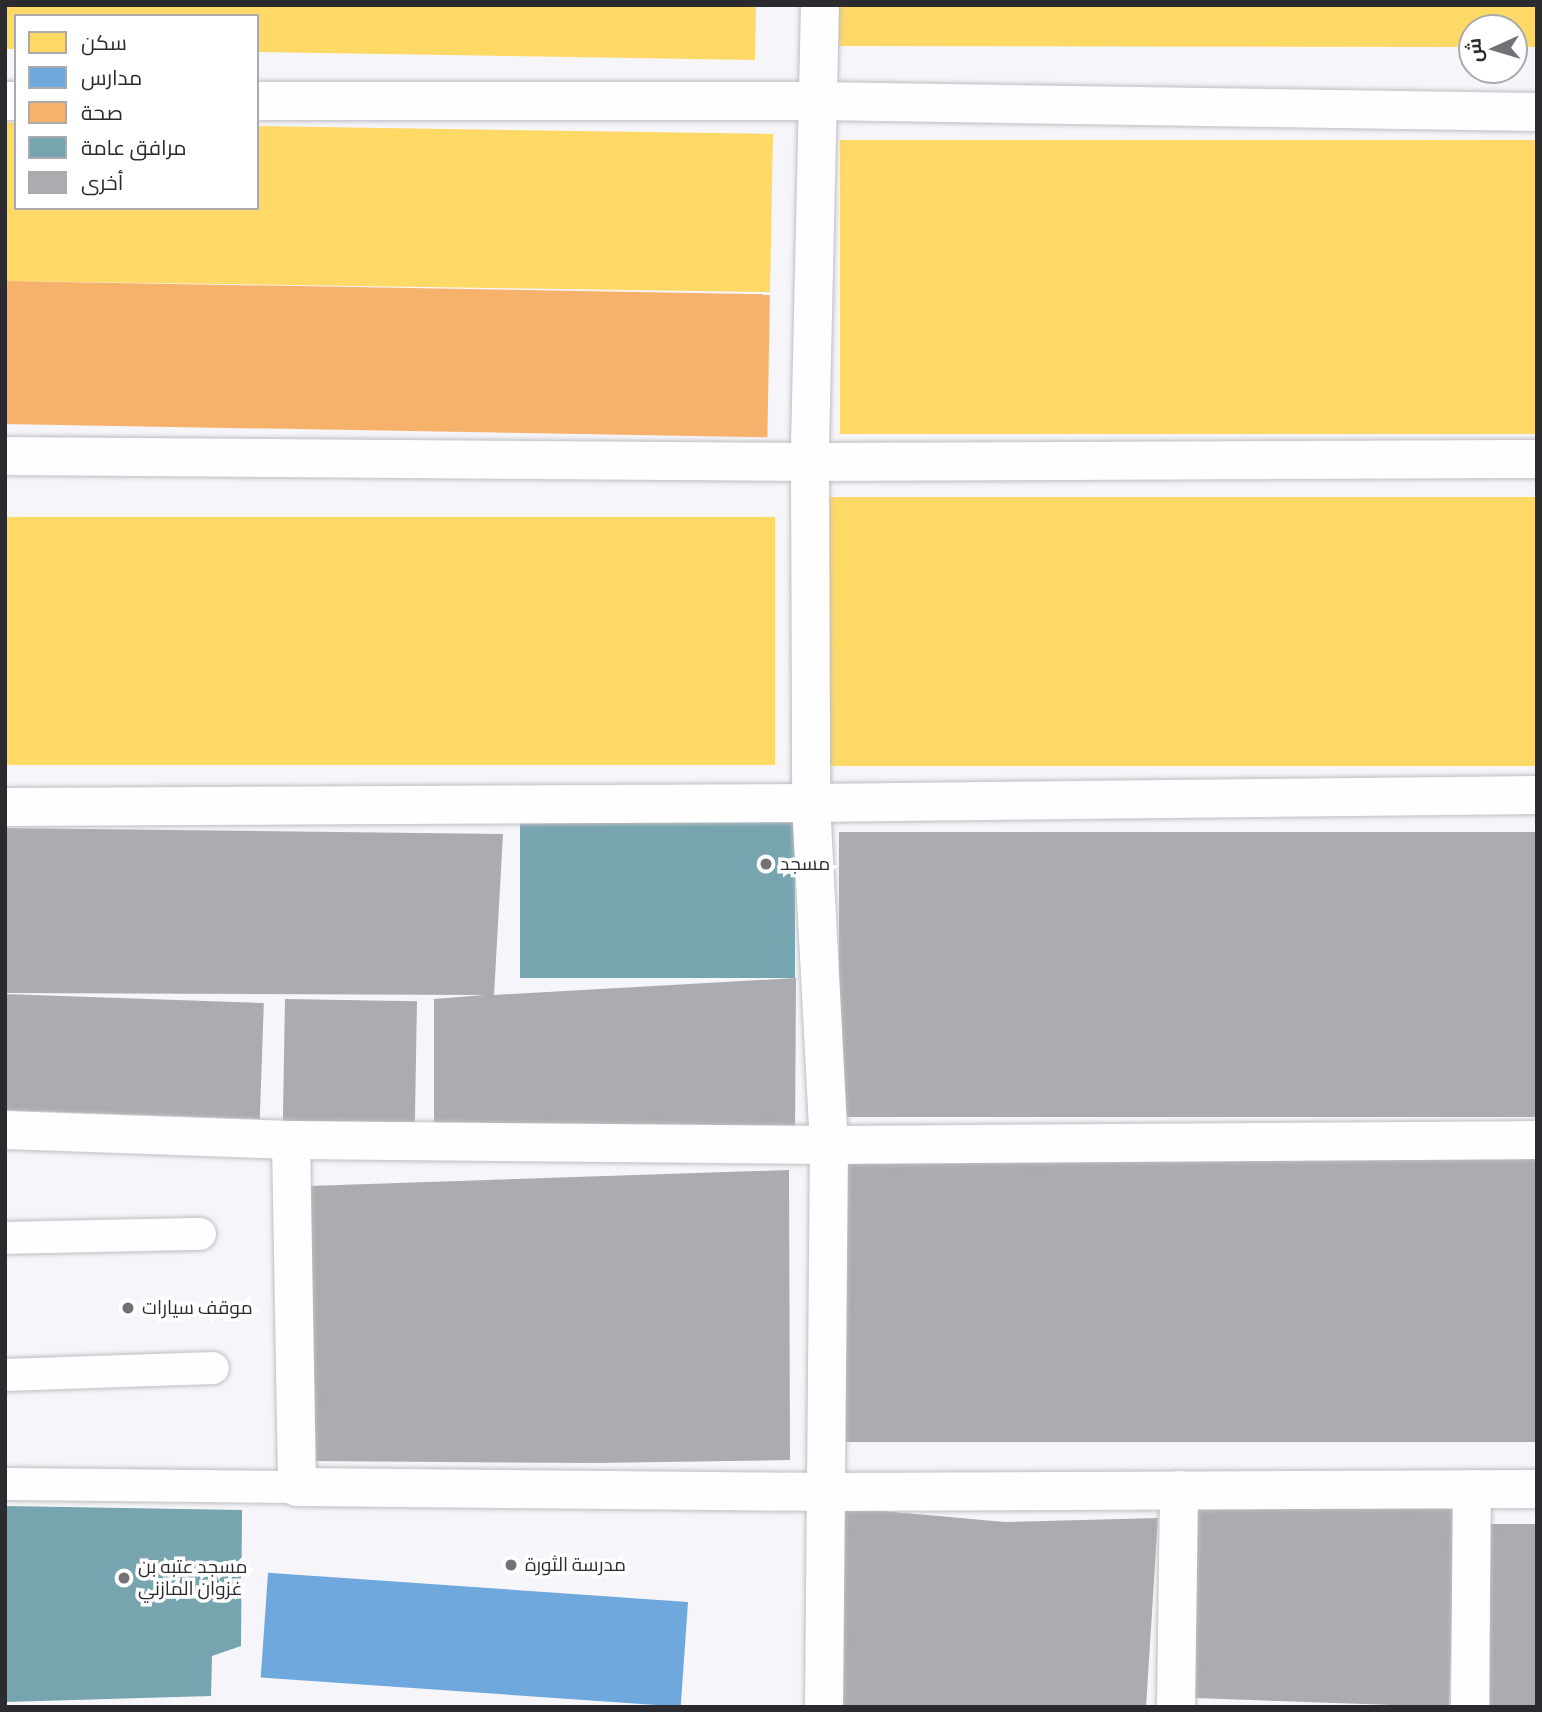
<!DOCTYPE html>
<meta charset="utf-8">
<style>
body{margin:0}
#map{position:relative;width:1542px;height:1712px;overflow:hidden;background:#f6f5fa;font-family:Manrope,Cairo,sans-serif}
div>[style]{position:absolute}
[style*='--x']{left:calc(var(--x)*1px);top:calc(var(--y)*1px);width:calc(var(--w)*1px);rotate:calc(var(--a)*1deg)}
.homes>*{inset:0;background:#ffd966;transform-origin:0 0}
.schools>*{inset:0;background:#6fa8dc;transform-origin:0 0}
.health>*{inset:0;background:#f6b26b;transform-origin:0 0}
.public>*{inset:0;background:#76a5af;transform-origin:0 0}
.building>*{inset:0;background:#acabb0;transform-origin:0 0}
.roads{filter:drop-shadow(0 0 2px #bfbdc2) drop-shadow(0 0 2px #bfbdc2)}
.service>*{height:32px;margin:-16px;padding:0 16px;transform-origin:16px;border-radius:16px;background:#fefefe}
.minor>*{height:38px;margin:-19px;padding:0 19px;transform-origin:19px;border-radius:19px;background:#fefefe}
.dots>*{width:19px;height:19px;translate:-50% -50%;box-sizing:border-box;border:4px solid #fff;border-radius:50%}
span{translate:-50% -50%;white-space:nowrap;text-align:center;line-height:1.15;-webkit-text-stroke:7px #fff;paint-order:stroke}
.poi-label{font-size:19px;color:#2b2a2f}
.left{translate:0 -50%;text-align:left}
.frame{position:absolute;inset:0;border:7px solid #2b2a2f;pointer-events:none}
.legend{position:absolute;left:14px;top:14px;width:245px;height:196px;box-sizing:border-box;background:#fff;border:2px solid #aaaaac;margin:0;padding:9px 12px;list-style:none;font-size:21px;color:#2b2a2f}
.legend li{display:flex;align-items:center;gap:14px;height:35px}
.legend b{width:35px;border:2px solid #aaaaac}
.north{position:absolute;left:1458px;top:14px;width:70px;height:70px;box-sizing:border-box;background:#fff;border:2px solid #aaaaac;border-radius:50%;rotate:266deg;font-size:19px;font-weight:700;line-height:28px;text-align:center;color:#2b2a2f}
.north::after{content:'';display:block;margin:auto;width:24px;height:32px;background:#727176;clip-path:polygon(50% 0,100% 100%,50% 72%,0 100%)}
</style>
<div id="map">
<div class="homes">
<div style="clip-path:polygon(5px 5px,756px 5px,755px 60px,257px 52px,257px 16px,16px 16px,16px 49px,5px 49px)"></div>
<div style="clip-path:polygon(832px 5px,1537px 5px,1537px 47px,1514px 47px,1514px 28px,1472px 28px,1472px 47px,832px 46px)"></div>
<div style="clip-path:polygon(5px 122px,16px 123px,16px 208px,257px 208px,257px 126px,773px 134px,770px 292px,5px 281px)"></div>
<div style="left:1537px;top:140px;width:294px;height:697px;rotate:90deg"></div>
<div style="left:1537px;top:497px;width:269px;height:708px;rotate:90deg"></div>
<div style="left:775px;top:517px;width:248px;height:770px;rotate:90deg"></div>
</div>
<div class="schools">
<div style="left:688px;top:1602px;width:105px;height:421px;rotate:94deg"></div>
</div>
<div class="health">
<div style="left:5px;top:281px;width:765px;height:143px;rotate:1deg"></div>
</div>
<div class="public">
<div style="left:795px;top:810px;width:168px;height:275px;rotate:90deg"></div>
<div style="clip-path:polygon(5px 1506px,242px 1510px,241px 1646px,212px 1656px,211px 1696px,5px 1702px)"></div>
</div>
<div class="building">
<div style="clip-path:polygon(5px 828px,503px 834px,494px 995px,796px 978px,795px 1134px,434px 1132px,434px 999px,485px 995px,5px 993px)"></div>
<div style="left:1537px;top:832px;width:285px;height:698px;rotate:90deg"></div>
<div style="left:5px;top:994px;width:259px;height:116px;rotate:2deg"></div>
<div style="left:285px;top:999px;width:132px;height:127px;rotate:1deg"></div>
<div style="left:1537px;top:1156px;width:286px;height:697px;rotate:90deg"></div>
<div style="clip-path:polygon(789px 1170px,790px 1460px,596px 1463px,310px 1461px,309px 1186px)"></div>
<div style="clip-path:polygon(827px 1506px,1005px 1522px,1158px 1518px,1146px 1707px,824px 1707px)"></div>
<div style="left:1456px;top:1509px;width:198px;height:261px;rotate:92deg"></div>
<div style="left:1537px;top:1524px;width:183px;height:47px;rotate:90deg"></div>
</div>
<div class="roads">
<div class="service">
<div style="--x:5;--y:1238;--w:195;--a:-1.2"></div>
<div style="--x:5;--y:1375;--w:208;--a:-1.9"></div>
<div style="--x:5;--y:1484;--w:292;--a:0.6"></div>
</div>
<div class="minor">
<div style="--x:820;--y:5;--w:457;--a:91.3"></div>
<div style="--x:810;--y:462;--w:341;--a:89.8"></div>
<div style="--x:811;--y:803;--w:342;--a:87"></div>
<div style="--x:829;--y:1145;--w:562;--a:90.51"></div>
<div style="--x:5;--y:101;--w:11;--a:0"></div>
<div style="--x:257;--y:101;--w:561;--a:0"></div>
<div style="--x:818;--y:101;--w:719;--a:0.88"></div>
<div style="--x:5;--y:456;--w:805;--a:0.43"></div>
<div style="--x:810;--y:462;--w:727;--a:-0.24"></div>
<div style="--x:5;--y:807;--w:806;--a:-0.28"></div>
<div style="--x:811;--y:803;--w:726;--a:-0.63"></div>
<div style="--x:5;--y:1130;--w:286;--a:2"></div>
<div style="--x:291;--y:1140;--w:538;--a:0.53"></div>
<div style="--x:829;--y:1145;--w:708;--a:-0.4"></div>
<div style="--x:291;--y:1140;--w:347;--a:89"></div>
<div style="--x:297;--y:1487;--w:529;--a:0.54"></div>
<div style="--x:826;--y:1492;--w:711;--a:-0.24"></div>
<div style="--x:1176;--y:1707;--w:217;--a:-89.2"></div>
<div style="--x:1470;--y:1707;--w:218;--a:-89.5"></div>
</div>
</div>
<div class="dots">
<div style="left:766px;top:864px;background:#727176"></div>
<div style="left:128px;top:1308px;background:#727176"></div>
<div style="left:511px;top:1565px;background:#727176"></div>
<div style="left:124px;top:1578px;background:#727176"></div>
</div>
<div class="poi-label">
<span class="left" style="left:780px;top:864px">مسجد</span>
<span class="left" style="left:142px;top:1308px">موقف سيارات</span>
<span class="left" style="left:525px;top:1565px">مدرسة الثورة</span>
<span class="left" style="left:138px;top:1578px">مسجد عتبه بن<br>غزوان المازني</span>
</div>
<div class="frame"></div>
<ul class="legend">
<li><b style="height:19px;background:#ffd966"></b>سكن</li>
<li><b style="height:19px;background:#6fa8dc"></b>مدارس</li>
<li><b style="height:19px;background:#f6b26b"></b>صحة</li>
<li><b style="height:19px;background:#76a5af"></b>مرافق عامة</li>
<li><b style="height:19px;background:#acabb0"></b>أخرى</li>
</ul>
<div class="north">ش</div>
</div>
